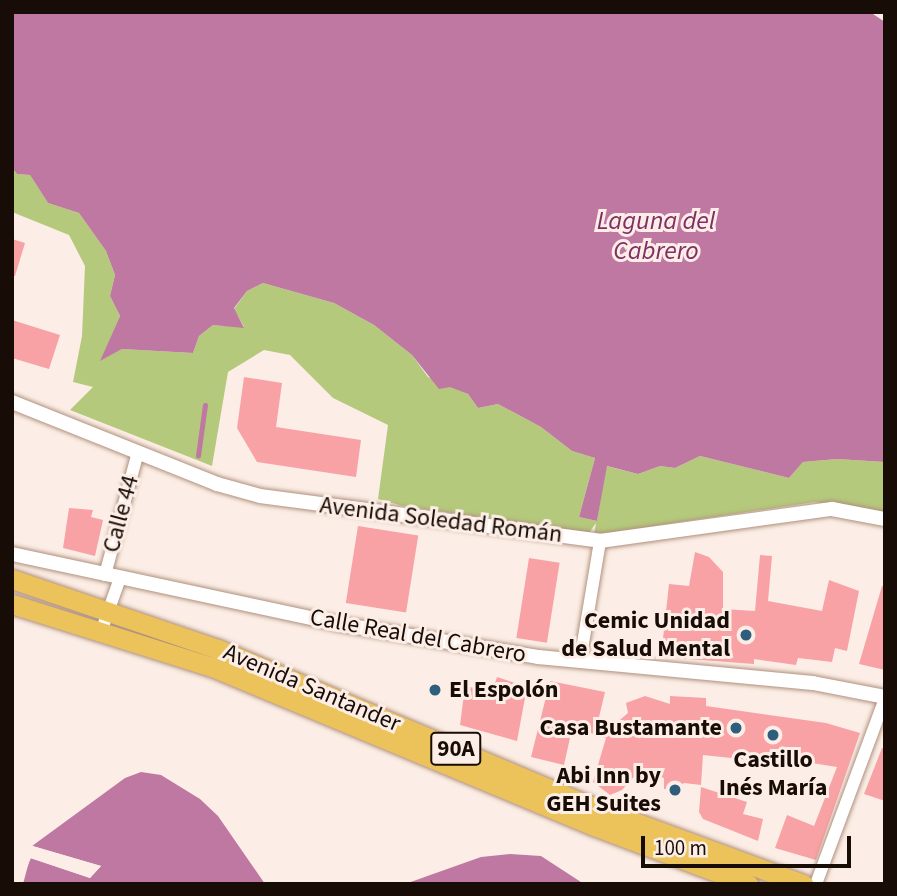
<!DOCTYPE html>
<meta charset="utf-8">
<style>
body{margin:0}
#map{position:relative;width:897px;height:896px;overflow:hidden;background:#fceee6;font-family:"Source Sans 3",sans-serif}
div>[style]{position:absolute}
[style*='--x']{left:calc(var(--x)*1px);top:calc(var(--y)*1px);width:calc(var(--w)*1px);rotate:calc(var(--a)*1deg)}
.green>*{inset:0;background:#b5c97c}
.water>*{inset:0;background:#be78a2}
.pier>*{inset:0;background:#fceee6}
.stream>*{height:4.5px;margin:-2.25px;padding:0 2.25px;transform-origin:2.25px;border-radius:2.25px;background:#be78a2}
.building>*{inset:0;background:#f9a2a5;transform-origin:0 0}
.roads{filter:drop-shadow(0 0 2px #b0907e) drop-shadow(0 0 2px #b0907e)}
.minor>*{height:12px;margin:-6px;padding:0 6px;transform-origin:6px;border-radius:6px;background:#fff}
.tertiary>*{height:14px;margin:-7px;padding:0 7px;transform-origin:7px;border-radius:7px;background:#fff}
.trunk>*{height:19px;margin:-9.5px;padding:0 9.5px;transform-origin:9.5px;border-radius:9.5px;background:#ecc35a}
.dots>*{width:19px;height:19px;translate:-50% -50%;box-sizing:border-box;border:4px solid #fceee6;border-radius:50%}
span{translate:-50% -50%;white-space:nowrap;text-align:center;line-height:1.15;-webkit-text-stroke:6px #fceee6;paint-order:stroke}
.shield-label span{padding:2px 5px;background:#fceee6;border:2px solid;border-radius:5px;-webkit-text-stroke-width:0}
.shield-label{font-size:23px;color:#170c06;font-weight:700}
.street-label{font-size:24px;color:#170c06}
.poi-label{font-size:24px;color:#170c06;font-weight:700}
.right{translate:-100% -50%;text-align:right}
.left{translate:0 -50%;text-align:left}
.water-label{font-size:26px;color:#812d66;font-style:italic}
.frame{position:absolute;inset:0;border:14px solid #170c06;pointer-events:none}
.scale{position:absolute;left:641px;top:836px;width:210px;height:32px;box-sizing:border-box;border:4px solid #170c06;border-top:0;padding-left:9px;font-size:21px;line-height:24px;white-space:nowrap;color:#170c06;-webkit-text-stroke:5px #fceee6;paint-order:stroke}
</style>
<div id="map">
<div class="green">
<div style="clip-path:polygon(12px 168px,17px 174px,30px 175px,48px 203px,79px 213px,106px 251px,115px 275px,110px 296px,120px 316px,101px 360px,122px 349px,193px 353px,199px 336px,213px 325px,244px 327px,234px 309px,247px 291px,263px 283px,334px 303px,374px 325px,412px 355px,428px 377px,468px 394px,478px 408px,498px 404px,541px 427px,572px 451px,595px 458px,579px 517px,597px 521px,606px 466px,638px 474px,660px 466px,675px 468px,700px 456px,789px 478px,803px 462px,837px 459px,885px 462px,885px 513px,815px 502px,594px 535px,596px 523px,589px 533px,403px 506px,378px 499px,388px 425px,333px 398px,290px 355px,264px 350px,228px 372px,212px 466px,70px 410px,93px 387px,73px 382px,82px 336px,85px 266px,69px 235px,12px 212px)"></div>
</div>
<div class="water">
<div style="clip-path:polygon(12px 12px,870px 12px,885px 22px,885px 462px,837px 459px,803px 462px,789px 478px,700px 456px,675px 468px,660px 466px,638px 474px,607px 466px,597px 521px,579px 517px,595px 458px,572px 451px,541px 427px,498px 404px,478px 408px,468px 394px,450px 387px,439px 389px,412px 355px,374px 325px,334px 303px,263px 283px,247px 291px,234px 308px,244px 328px,213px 325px,199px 336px,193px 353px,122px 349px,100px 361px,120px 316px,110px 296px,115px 275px,106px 251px,79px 213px,48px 203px,30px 175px,17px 174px,12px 168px)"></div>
<div style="clip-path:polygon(141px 772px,161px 775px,200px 799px,218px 816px,265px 884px,23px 884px,30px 858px,90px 878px,101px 866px,32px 846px,125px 778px)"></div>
<div style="clip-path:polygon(510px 854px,541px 856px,584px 884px,405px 884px,481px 857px)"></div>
</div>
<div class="pier">
<div style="clip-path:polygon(34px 841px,33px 846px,101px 866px,90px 878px,31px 858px,20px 884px,30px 855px,89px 874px,95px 868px,31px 850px)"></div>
</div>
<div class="stream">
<div style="--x:198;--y:456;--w:51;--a:-82.2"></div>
</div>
<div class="building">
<div style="clip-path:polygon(12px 239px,25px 243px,15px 276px,12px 276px)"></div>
<div style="clip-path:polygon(12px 320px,60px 335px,49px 369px,12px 358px)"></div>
<div style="clip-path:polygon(244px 377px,282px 383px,276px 427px,361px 440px,356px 477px,257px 462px,237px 428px)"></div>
<div style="clip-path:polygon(69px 508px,93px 510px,91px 517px,103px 520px,95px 556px,63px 548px)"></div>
<div style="left:358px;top:526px;width:61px;height:78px;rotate:9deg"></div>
<div style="clip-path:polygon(695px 552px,709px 557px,723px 572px,723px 609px,755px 611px,760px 555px,772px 556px,768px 601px,822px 611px,829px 580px,859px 591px,847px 651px,835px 648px,832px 662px,798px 658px,796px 665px,754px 659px,754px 664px,661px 657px,669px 584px,689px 586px)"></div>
<div style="left:529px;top:558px;width:31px;height:81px;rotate:9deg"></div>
<div style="clip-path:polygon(882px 586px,885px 587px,885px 670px,859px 664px)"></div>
<div style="clip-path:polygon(497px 677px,527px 687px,517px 741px,460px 725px,465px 686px,492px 692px)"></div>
<div style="clip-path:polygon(550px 681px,605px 692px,595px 734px,572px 729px,564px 765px,531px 757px)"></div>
<div style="clip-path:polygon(645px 696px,670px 704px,670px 696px,706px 698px,706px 706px,826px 723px,860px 733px,816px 860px,775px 848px,787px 815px,814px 826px,837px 767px,780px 758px,779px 763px,703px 755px,701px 785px,684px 783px,676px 790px,664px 789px,664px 778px,639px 771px,622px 790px,610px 795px,593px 782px,606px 738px,600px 737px,628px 713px,626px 703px)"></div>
<div style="clip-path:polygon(882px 748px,885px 749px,885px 801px,864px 794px)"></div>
<div style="clip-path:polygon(701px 787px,747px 802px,743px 814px,763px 819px,758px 841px,703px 819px,699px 812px)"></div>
</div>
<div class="roads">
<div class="minor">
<div style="--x:105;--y:575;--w:127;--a:-75"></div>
<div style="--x:101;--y:632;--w:57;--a:-70.6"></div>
<div style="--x:580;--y:661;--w:122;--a:-80.5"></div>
<div style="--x:816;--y:884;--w:198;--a:-69.6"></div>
</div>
<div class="tertiary">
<div style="--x:12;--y:402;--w:221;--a:21.8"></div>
<div style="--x:217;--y:484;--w:45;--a:15.6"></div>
<div style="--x:260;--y:496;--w:343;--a:7.5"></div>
<div style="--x:600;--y:541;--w:234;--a:-7.9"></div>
<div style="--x:832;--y:509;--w:54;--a:10.7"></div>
<div style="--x:12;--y:554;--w:334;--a:12.1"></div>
<div style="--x:339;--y:624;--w:202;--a:9.4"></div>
<div style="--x:538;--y:657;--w:276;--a:5.4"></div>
<div style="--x:813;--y:683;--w:73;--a:11"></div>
</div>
<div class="trunk">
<div style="--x:12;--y:579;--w:218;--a:18.8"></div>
<div style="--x:218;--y:649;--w:393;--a:22.9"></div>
<div style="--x:580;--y:802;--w:238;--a:20.2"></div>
<div style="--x:12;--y:604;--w:210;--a:17.5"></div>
<div style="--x:212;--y:667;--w:414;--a:22.6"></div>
<div style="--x:594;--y:826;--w:165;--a:20.6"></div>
</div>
</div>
<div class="dots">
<div style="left:746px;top:635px;background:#2f5e7d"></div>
<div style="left:435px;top:690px;background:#2f5e7d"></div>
<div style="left:736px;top:728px;background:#2f5e7d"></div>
<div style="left:773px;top:735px;background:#2f5e7d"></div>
<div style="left:675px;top:790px;background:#2f5e7d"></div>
</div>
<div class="shield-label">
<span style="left:456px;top:749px">90A</span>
</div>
<div class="street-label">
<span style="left:121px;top:514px;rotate:-75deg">Calle 44</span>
<span style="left:441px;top:520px;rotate:7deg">Avenida Soledad Román</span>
<span style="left:418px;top:636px;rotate:10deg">Calle Real del Cabrero</span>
<span style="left:312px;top:688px;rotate:23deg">Avenida Santander</span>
</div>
<div class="poi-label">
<span class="right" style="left:730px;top:635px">Cemic Unidad<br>de Salud Mental</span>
<span class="left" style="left:449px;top:690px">El Espolón</span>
<span class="right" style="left:722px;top:728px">Casa Bustamante</span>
<span style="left:773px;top:774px">Castillo<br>Inés María</span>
<span class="right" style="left:661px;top:790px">Abi Inn by<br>GEH Suites</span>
</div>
<div class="water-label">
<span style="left:656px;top:236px">Laguna del<br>Cabrero</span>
</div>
<div class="frame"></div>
<div class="scale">100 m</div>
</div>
